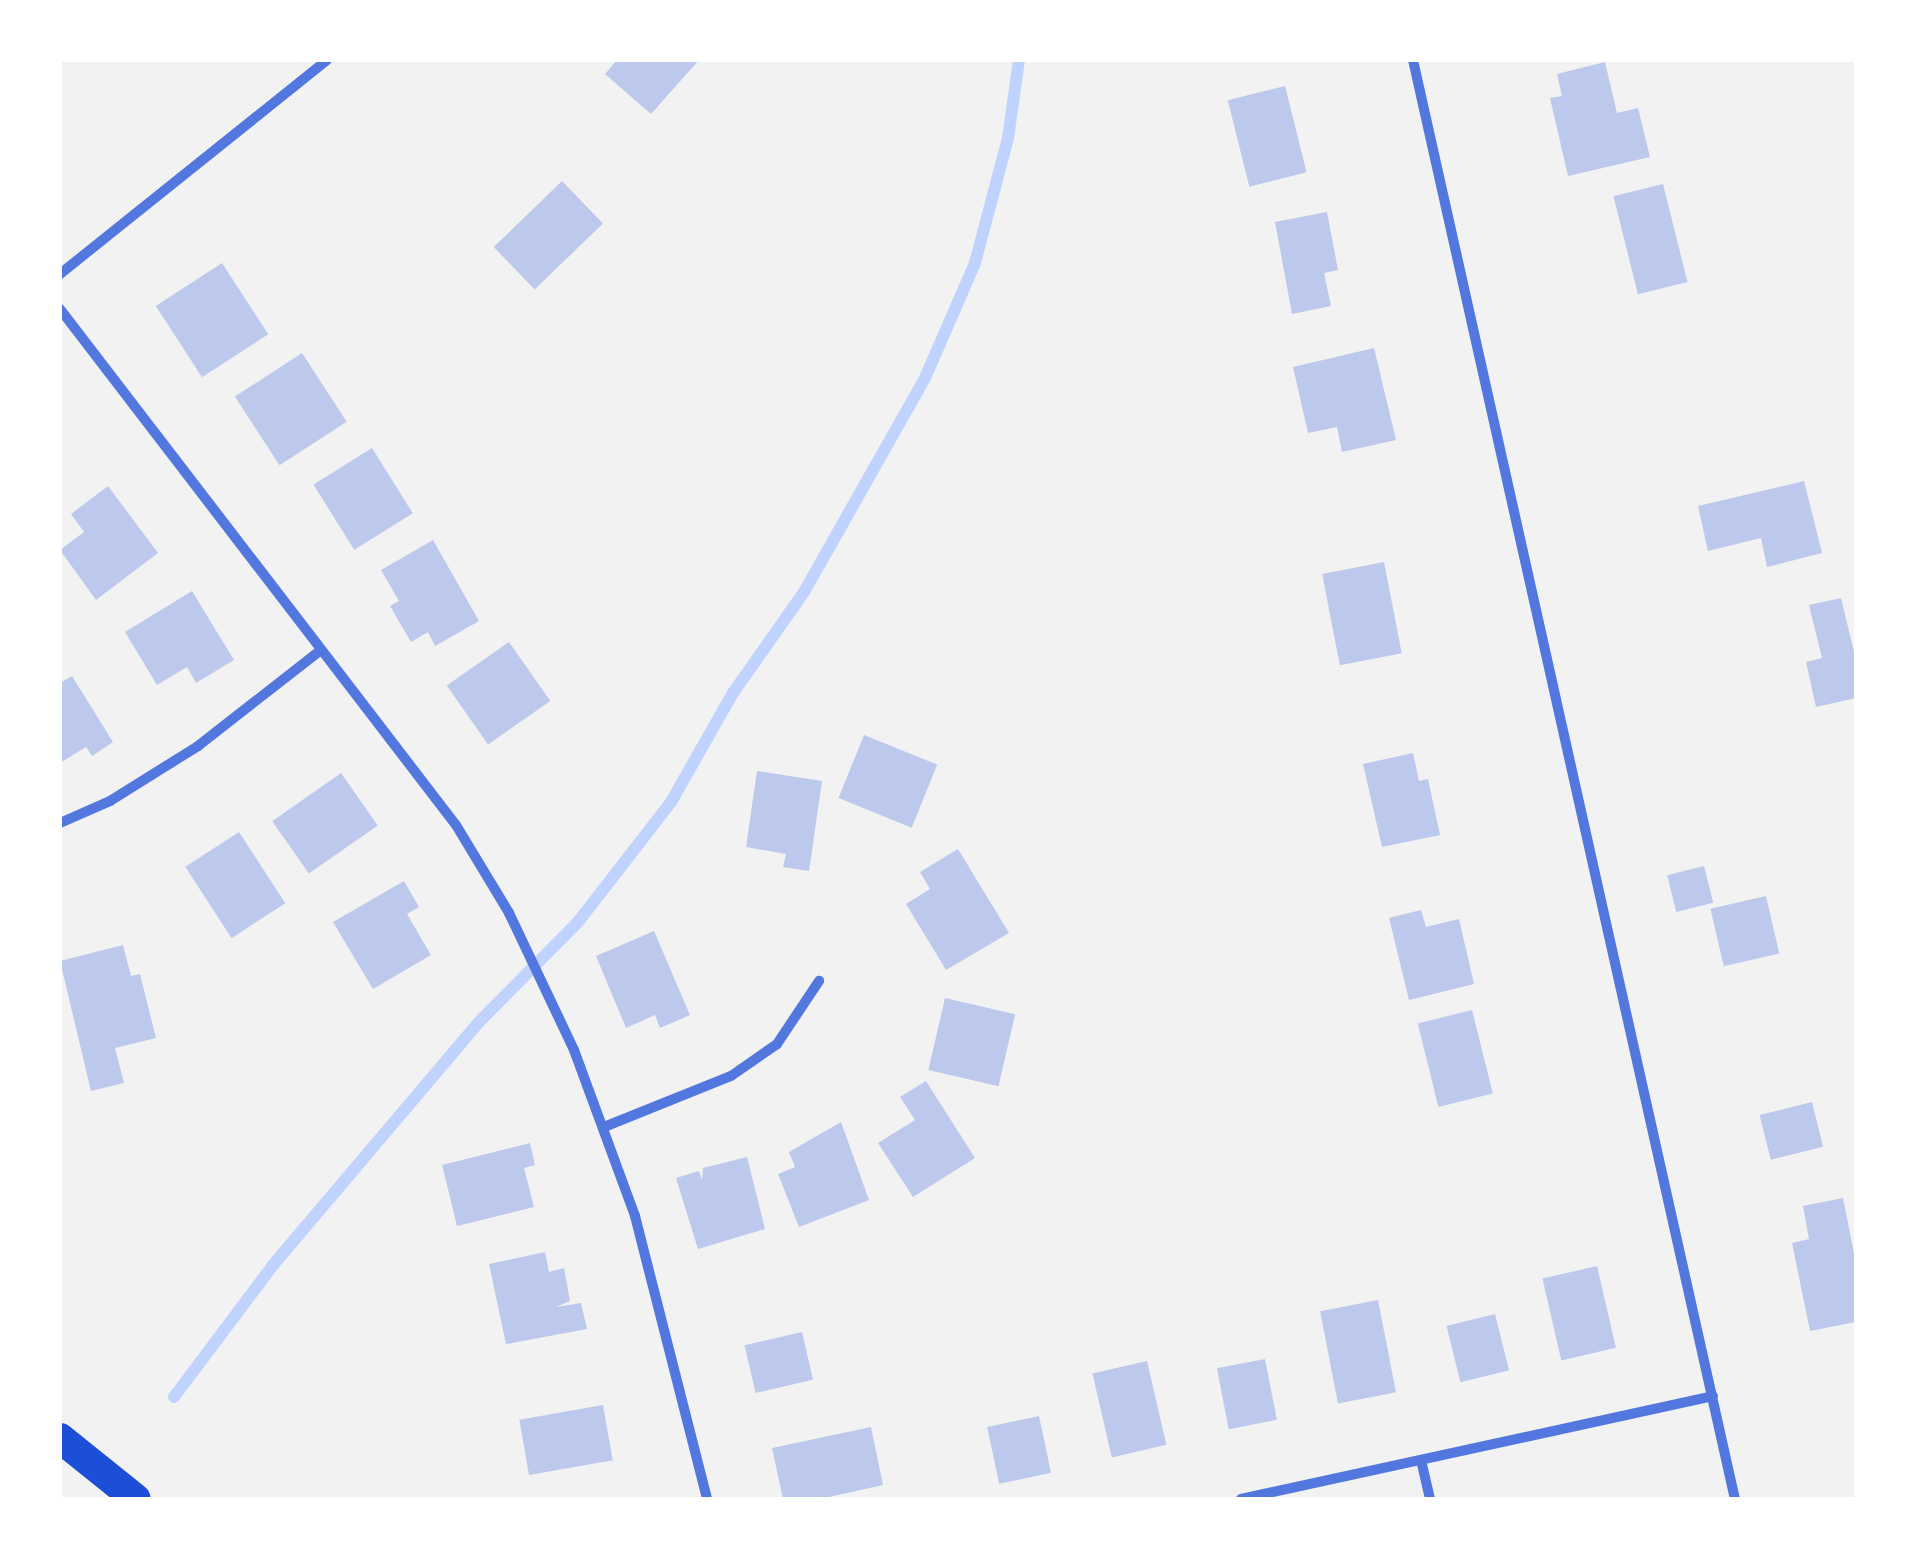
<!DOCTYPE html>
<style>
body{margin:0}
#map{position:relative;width:1916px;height:1559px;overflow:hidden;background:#f2f2f2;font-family:"Varela Round",sans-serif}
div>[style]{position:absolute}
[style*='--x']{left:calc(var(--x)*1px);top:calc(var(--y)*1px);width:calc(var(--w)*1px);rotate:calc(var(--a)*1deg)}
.stream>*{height:12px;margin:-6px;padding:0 6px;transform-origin:6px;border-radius:6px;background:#bfd3fe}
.building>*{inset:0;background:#bdc9ec;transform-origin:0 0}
.minor>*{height:10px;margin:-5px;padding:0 5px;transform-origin:5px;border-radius:5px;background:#5277de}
.motorway>*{height:30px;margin:-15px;padding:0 15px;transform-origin:15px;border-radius:15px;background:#1d4ed8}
span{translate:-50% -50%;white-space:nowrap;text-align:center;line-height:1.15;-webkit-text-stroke:8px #fff;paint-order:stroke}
.frame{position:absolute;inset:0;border:62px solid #fff;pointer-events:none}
</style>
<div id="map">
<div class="stream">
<div style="--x:174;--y:1397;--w:165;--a:-53.1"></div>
<div style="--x:273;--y:1265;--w:320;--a:-49.7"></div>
<div style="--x:480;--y:1021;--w:139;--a:-45.3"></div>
<div style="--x:578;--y:922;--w:152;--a:-52.2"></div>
<div style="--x:671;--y:802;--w:125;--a:-60.4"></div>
<div style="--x:733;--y:693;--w:123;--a:-54.9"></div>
<div style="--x:804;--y:592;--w:246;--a:-60.5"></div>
<div style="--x:925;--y:378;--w:125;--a:-66.5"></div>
<div style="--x:975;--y:263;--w:129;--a:-75.2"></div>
<div style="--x:1008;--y:138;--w:79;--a:-82"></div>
</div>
<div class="building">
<div style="clip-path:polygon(617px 60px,699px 60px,651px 114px,605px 74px)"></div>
<div style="clip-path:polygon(1605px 62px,1617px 113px,1638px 108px,1650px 157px,1568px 176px,1550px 98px,1562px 96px,1557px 74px)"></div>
<div style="left:1285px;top:86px;width:89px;height:59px;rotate:76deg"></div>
<div style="left:562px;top:181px;width:59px;height:95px;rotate:46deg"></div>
<div style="left:1663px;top:184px;width:101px;height:51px;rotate:76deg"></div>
<div style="clip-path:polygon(1327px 212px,1338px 270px,1324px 273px,1331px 306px,1292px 314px,1275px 222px)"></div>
<div style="left:222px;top:263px;width:85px;height:79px;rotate:57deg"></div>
<div style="clip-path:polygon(1374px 348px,1396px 440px,1342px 452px,1337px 427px,1308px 433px,1293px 367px)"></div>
<div style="left:302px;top:353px;width:82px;height:80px;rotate:57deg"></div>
<div style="left:372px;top:448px;width:77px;height:69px;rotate:58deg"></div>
<div style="clip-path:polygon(1804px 481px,1822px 553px,1767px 567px,1761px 538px,1708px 551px,1698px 506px)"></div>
<div style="clip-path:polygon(108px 486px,158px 553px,96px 600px,60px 550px,84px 532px,71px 514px)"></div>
<div style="clip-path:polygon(433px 540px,479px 621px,435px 646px,428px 632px,411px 642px,390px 606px,399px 601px,381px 570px)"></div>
<div style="left:1384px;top:562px;width:93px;height:63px;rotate:79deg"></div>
<div style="clip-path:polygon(192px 591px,234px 660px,196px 683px,187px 667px,157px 685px,125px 632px)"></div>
<div style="clip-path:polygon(1841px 598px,1856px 660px,1856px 698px,1816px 707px,1806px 662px,1822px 658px,1809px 605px)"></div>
<div style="left:509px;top:642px;width:72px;height:76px;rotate:55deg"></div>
<div style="clip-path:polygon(72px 676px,113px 742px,92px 756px,86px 747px,60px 763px,60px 683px)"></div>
<div style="left:864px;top:735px;width:79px;height:68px;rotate:22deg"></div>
<div style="clip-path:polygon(1413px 753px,1419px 781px,1428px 779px,1440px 835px,1382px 847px,1363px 764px)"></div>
<div style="clip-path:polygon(757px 771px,822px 781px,809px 871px,783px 867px,786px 854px,746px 847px)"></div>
<div style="left:341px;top:773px;width:64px;height:84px;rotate:55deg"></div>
<div style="left:239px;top:832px;width:85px;height:64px;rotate:57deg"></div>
<div style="clip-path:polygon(958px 849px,1009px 933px,946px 970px,906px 904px,930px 889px,920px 872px)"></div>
<div style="left:1704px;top:866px;width:38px;height:38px;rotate:76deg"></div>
<div style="clip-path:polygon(404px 881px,419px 907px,407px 914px,431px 955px,373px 989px,333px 922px)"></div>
<div style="left:1766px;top:896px;width:59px;height:57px;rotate:77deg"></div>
<div style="clip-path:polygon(1421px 910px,1426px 927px,1459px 919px,1474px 984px,1409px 1000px,1389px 918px)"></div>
<div style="clip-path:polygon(654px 931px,690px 1015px,660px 1028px,655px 1015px,626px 1028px,596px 956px)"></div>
<div style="clip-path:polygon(123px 945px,131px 976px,140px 974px,156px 1038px,115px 1048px,124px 1083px,91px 1091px,60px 961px)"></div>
<div style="left:945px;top:998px;width:72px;height:74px;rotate:13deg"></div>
<div style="left:1472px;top:1010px;width:86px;height:56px;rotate:76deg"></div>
<div style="clip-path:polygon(926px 1081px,975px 1158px,913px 1197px,878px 1143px,915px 1120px,900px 1097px)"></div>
<div style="left:1812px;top:1102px;width:46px;height:54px;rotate:76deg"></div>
<div style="clip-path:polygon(841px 1122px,869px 1200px,799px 1227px,778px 1174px,795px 1167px,789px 1152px)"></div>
<div style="clip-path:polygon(530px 1143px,535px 1165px,524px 1168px,534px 1207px,457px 1226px,442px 1165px)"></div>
<div style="clip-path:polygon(747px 1157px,765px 1229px,698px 1249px,676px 1178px,699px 1171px,702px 1180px,703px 1168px)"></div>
<div style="clip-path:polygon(1843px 1198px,1856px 1264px,1856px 1322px,1810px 1331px,1792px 1243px,1809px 1239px,1803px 1206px)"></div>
<div style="clip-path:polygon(545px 1252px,549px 1272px,564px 1268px,570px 1301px,556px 1307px,581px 1303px,587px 1329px,506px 1344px,489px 1264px)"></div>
<div style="left:1597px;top:1266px;width:84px;height:56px;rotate:77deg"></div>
<div style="left:1378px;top:1300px;width:94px;height:59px;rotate:79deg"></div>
<div style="left:1495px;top:1314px;width:58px;height:50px;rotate:76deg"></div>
<div style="left:802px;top:1332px;width:49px;height:59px;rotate:77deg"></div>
<div style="left:1265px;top:1359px;width:62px;height:49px;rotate:79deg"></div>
<div style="left:1147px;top:1361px;width:86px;height:56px;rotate:77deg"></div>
<div style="left:603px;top:1405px;width:56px;height:85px;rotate:80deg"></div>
<div style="left:1039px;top:1416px;width:58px;height:53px;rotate:78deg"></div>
<div style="clip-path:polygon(871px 1427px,883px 1485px,820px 1499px,783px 1499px,772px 1448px)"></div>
</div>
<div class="minor">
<div style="--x:1413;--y:60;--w:1475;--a:77.39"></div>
<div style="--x:60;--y:274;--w:342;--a:-38.7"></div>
<div style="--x:60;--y:309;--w:650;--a:52.5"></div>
<div style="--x:456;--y:825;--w:103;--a:58.9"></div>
<div style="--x:509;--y:913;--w:152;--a:64.6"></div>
<div style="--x:574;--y:1050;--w:177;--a:69.8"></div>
<div style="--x:635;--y:1216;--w:292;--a:75.7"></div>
<div style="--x:60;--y:823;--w:55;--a:-23.7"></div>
<div style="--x:110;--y:801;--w:104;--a:-32"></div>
<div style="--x:198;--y:746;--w:156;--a:-38"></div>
<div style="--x:604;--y:1127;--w:137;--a:-21.9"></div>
<div style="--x:731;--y:1076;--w:56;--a:-34.8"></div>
<div style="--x:777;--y:1044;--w:76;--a:-56.3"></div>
<div style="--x:1421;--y:1460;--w:40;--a:77"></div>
<div style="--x:1241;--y:1499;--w:483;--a:-12.3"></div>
</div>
<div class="motorway">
<div style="--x:60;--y:1438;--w:97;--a:38.8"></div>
</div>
<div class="frame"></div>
</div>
